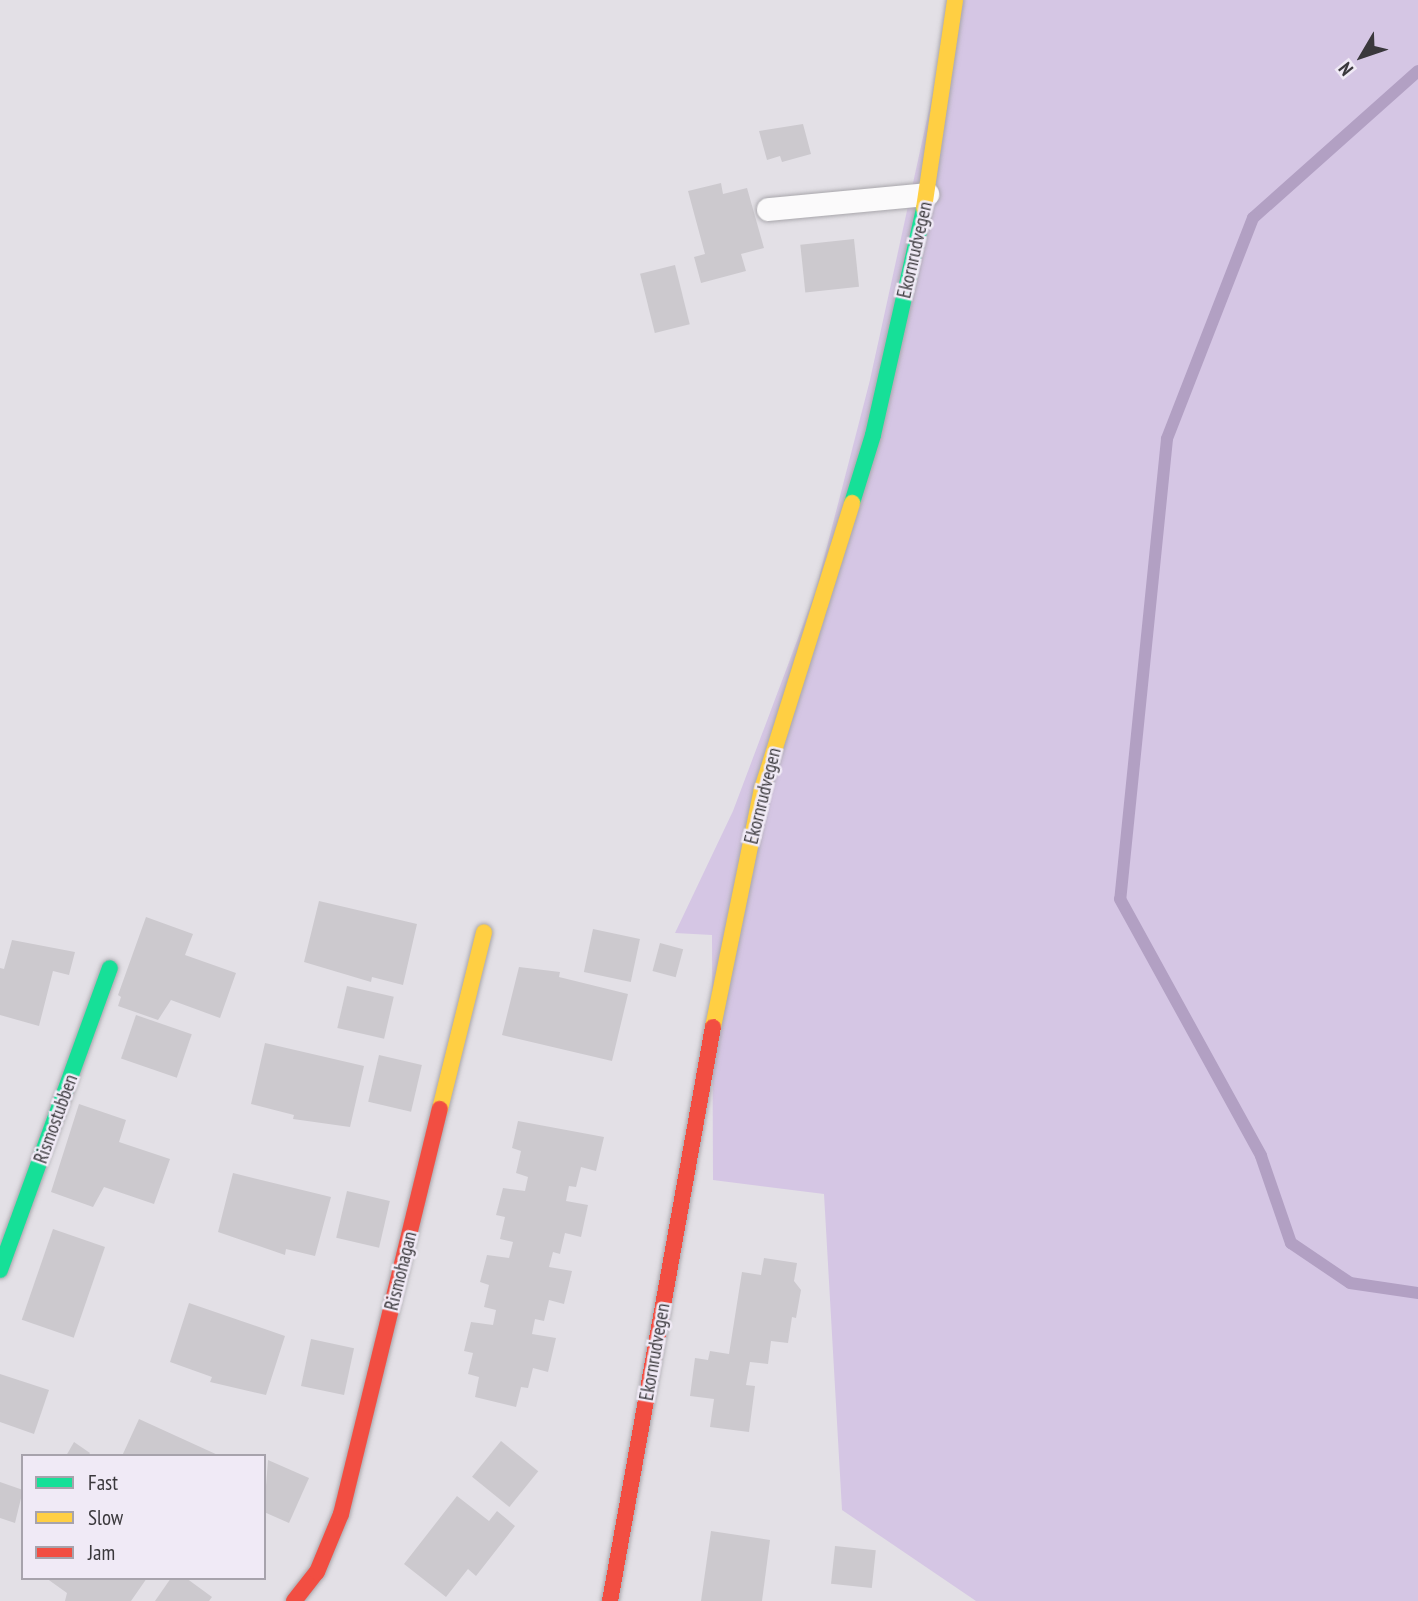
<!DOCTYPE html>
<style>
body{margin:0}
#map{position:relative;width:1418px;height:1601px;overflow:hidden;background:#e3e0e6;font-family:"PT Sans Narrow",sans-serif}
div>[style]{position:absolute}
[style*='--x']{left:calc(var(--x)*1px);top:calc(var(--y)*1px);width:calc(var(--w)*1px);rotate:calc(var(--a)*1deg)}
.green>*{inset:0;background:#d5c6e4}
.stream>*{height:12px;margin:-6px;padding:0 6px;transform-origin:6px;border-radius:6px;background:#b2a0c3}
.building>*{inset:0;background:#ccc9ce;transform-origin:0 0}
.roads{filter:drop-shadow(0 0 2px #a8a6ab) drop-shadow(0 0 2px #a8a6ab)}
.lane>*{height:23px;margin:-11.5px;padding:0 11.5px;transform-origin:11.5px;border-radius:11.5px;background:#fbfafb}
.fast>*{height:16px;margin:-8px;padding:0 8px;transform-origin:8px;border-radius:8px;background:#16e098}
.slow>*{height:16px;margin:-8px;padding:0 8px;transform-origin:8px;border-radius:8px;background:#ffcf43}
.jam>*{height:16px;margin:-8px;padding:0 8px;transform-origin:8px;border-radius:8px;background:#f24e42}
span{translate:-50% -50%;white-space:nowrap;text-align:center;line-height:1.15;-webkit-text-stroke:5px #f0eaf6;paint-order:stroke}
.street-label{font-size:19px;color:#3a383c}
.legend{position:absolute;left:21px;top:1454px;width:245px;height:126px;box-sizing:border-box;background:#f0eaf6;border:2px solid #a7a3ac;margin:0;padding:9px 12px;list-style:none;font-size:21px;color:#3a383c}
.legend li{display:flex;align-items:center;gap:14px;height:35px}
.legend b{width:35px;border:2px solid #a7a3ac}
.north{position:absolute;left:1327px;top:21px;width:70px;height:70px;-webkit-text-stroke:5px #f0eaf6;paint-order:stroke;rotate:231deg;font-size:19px;font-weight:700;line-height:28px;text-align:center;color:#3a383c}
.north::after{content:'';display:block;margin:auto;width:24px;height:32px;background:#3a383c;clip-path:polygon(50% 0,100% 100%,50% 72%,0 100%)}
</style>
<div id="map">
<div class="green">
<div style="clip-path:polygon(953px 0,1418px 0,1418px 1601px,976px 1601px,842px 1510px,824px 1194px,713px 1180px,712px 935px,675px 933px,733px 811px,815px 593px,870px 380px)"></div>
</div>
<div class="stream">
<div style="--x:1418;--y:71;--w:221;--a:138.3"></div>
<div style="--x:1253;--y:218;--w:237;--a:111.3"></div>
<div style="--x:1167;--y:439;--w:462;--a:95.8"></div>
<div style="--x:1120;--y:899;--w:293;--a:61.2"></div>
<div style="--x:1261;--y:1156;--w:92;--a:71"></div>
<div style="--x:1291;--y:1243;--w:71;--a:34.1"></div>
<div style="--x:1350;--y:1283;--w:69;--a:8.4"></div>
</div>
<div class="building">
<div style="clip-path:polygon(803px 124px,811px 154px,782px 162px,780px 156px,767px 160px,759px 131px)"></div>
<div style="clip-path:polygon(721px 183px,723px 194px,747px 188px,764px 248px,741px 254px,746px 271px,701px 283px,694px 257px,705px 254px,688px 191px)"></div>
<div style="left:854px;top:239px;width:48px;height:54px;rotate:84deg"></div>
<div style="left:675px;top:265px;width:61px;height:36px;rotate:76deg"></div>
<div style="clip-path:polygon(319px 901px,417px 924px,403px 985px,372px 977px,371px 982px,304px 962px)"></div>
<div style="clip-path:polygon(146px 917px,193px 934px,185px 955px,236px 973px,220px 1018px,171px 1000px,158px 1020px,118px 1006px,121px 997px,118px 995px)"></div>
<div style="left:593px;top:929px;width:48px;height:44px;rotate:12deg"></div>
<div style="clip-path:polygon(12px 940px,75px 952px,69px 975px,53px 971px,39px 1026px,0 1015px,0 968px,4px 969px)"></div>
<div style="left:660px;top:943px;width:24px;height:29px;rotate:15deg"></div>
<div style="clip-path:polygon(519px 967px,560px 972px,559px 977px,628px 994px,612px 1061px,502px 1035px)"></div>
<div style="left:347px;top:986px;width:48px;height:43px;rotate:13deg"></div>
<div style="left:136px;top:1015px;width:59px;height:46px;rotate:19deg"></div>
<div style="clip-path:polygon(265px 1043px,364px 1066px,350px 1127px,293px 1119px,294px 1115px,251px 1104px)"></div>
<div style="left:379px;top:1055px;width:44px;height:48px;rotate:13deg"></div>
<div style="clip-path:polygon(79px 1104px,126px 1120px,119px 1142px,170px 1159px,154px 1204px,104px 1187px,93px 1207px,51px 1192px)"></div>
<div style="clip-path:polygon(518px 1121px,604px 1137px,596px 1171px,581px 1167px,576px 1187px,569px 1186px,566px 1201px,588px 1205px,581px 1237px,565px 1233px,560px 1254px,553px 1252px,549px 1267px,572px 1271px,564px 1304px,549px 1300px,544px 1321px,535px 1319px,532px 1334px,556px 1338px,548px 1372px,533px 1368px,528px 1388px,521px 1387px,516px 1407px,475px 1397px,479px 1377px,468px 1374px,473px 1353px,464px 1351px,471px 1322px,493px 1325px,496px 1310px,484px 1307px,489px 1285px,480px 1282px,487px 1255px,509px 1258px,513px 1242px,500px 1239px,505px 1217px,496px 1215px,503px 1188px,525px 1191px,528px 1177px,516px 1173px,521px 1151px,512px 1148px)"></div>
<div style="clip-path:polygon(233px 1173px,331px 1197px,315px 1256px,286px 1249px,285px 1255px,218px 1232px)"></div>
<div style="left:347px;top:1191px;width:44px;height:48px;rotate:13deg"></div>
<div style="left:53px;top:1229px;width:55px;height:96px;rotate:19deg"></div>
<div style="clip-path:polygon(764px 1258px,797px 1263px,794px 1281px,801px 1290px,796px 1318px,792px 1317px,788px 1343px,771px 1341px,768px 1364px,750px 1362px,746px 1385px,755px 1386px,749px 1432px,710px 1427px,714px 1399px,690px 1396px,695px 1358px,708px 1360px,710px 1351px,729px 1354px,742px 1272px,761px 1275px)"></div>
<div style="clip-path:polygon(189px 1303px,285px 1336px,266px 1395px,210px 1382px,212px 1377px,170px 1362px)"></div>
<div style="left:311px;top:1339px;width:44px;height:48px;rotate:12deg"></div>
<div style="clip-path:polygon(0 1374px,49px 1390px,34px 1434px,0 1422px)"></div>
<div style="clip-path:polygon(139px 1419px,220px 1456px,122px 1456px)"></div>
<div style="left:501px;top:1441px;width:48px;height:46px;rotate:39deg"></div>
<div style="clip-path:polygon(74px 1442px,90px 1453px,88px 1456px,66px 1456px)"></div>
<div style="clip-path:polygon(268px 1460px,309px 1478px,289px 1523px,264px 1512px)"></div>
<div style="clip-path:polygon(0 1482px,23px 1490px,15px 1523px,0 1518px)"></div>
<div style="clip-path:polygon(457px 1496px,489px 1521px,497px 1511px,515px 1526px,476px 1576px,468px 1569px,446px 1597px,404px 1564px)"></div>
<div style="clip-path:polygon(711px 1531px,770px 1540px,762px 1601px,701px 1601px)"></div>
<div style="left:835px;top:1546px;width:41px;height:38px;rotate:6deg"></div>
<div style="clip-path:polygon(46px 1578px,147px 1578px,131px 1601px,65px 1601px,67px 1593px)"></div>
<div style="clip-path:polygon(171px 1578px,186px 1578px,212px 1597px,209px 1601px,155px 1601px)"></div>
</div>
<div class="roads">
<div class="lane">
<div style="--x:768;--y:209;--w:160;--a:-5.4"></div>
</div>
<div class="fast">
<div style="--x:852;--y:503;--w:71;--a:-72.8"></div>
<div style="--x:873;--y:435;--w:233;--a:-77.3"></div>
<div style="--x:0;--y:1270;--w:321;--a:-70"></div>
</div>
<div class="slow">
<div style="--x:924;--y:208;--w:210;--a:-81.5"></div>
<div style="--x:713;--y:1027;--w:243;--a:-78.4"></div>
<div style="--x:762;--y:789;--w:300;--a:-72.5"></div>
<div style="--x:440;--y:1109;--w:182;--a:-76"></div>
</div>
<div class="jam">
<div style="--x:294;--y:1601;--w:37;--a:-52"></div>
<div style="--x:317;--y:1572;--w:63;--a:-67.5"></div>
<div style="--x:341;--y:1514;--w:417;--a:-76.3"></div>
<div style="--x:610;--y:1601;--w:583;--a:-79.83"></div>
</div>
</div>
<div class="street-label">
<span style="left:915px;top:250px;rotate:-77deg">Ekornrudvegen</span>
<span style="left:763px;top:796px;rotate:-76deg">Ekornrudvegen</span>
<span style="left:56px;top:1119px;rotate:-70deg">Rismostubben</span>
<span style="left:401px;top:1271px;rotate:-76deg">Rismohagan</span>
<span style="left:655px;top:1352px;rotate:-80deg">Ekornrudvegen</span>
</div>
<ul class="legend">
<li><b style="height:9px;background:#16e098"></b>Fast</li>
<li><b style="height:9px;background:#ffcf43"></b>Slow</li>
<li><b style="height:9px;background:#f24e42"></b>Jam</li>
</ul>
<div class="north">N</div>
</div>
